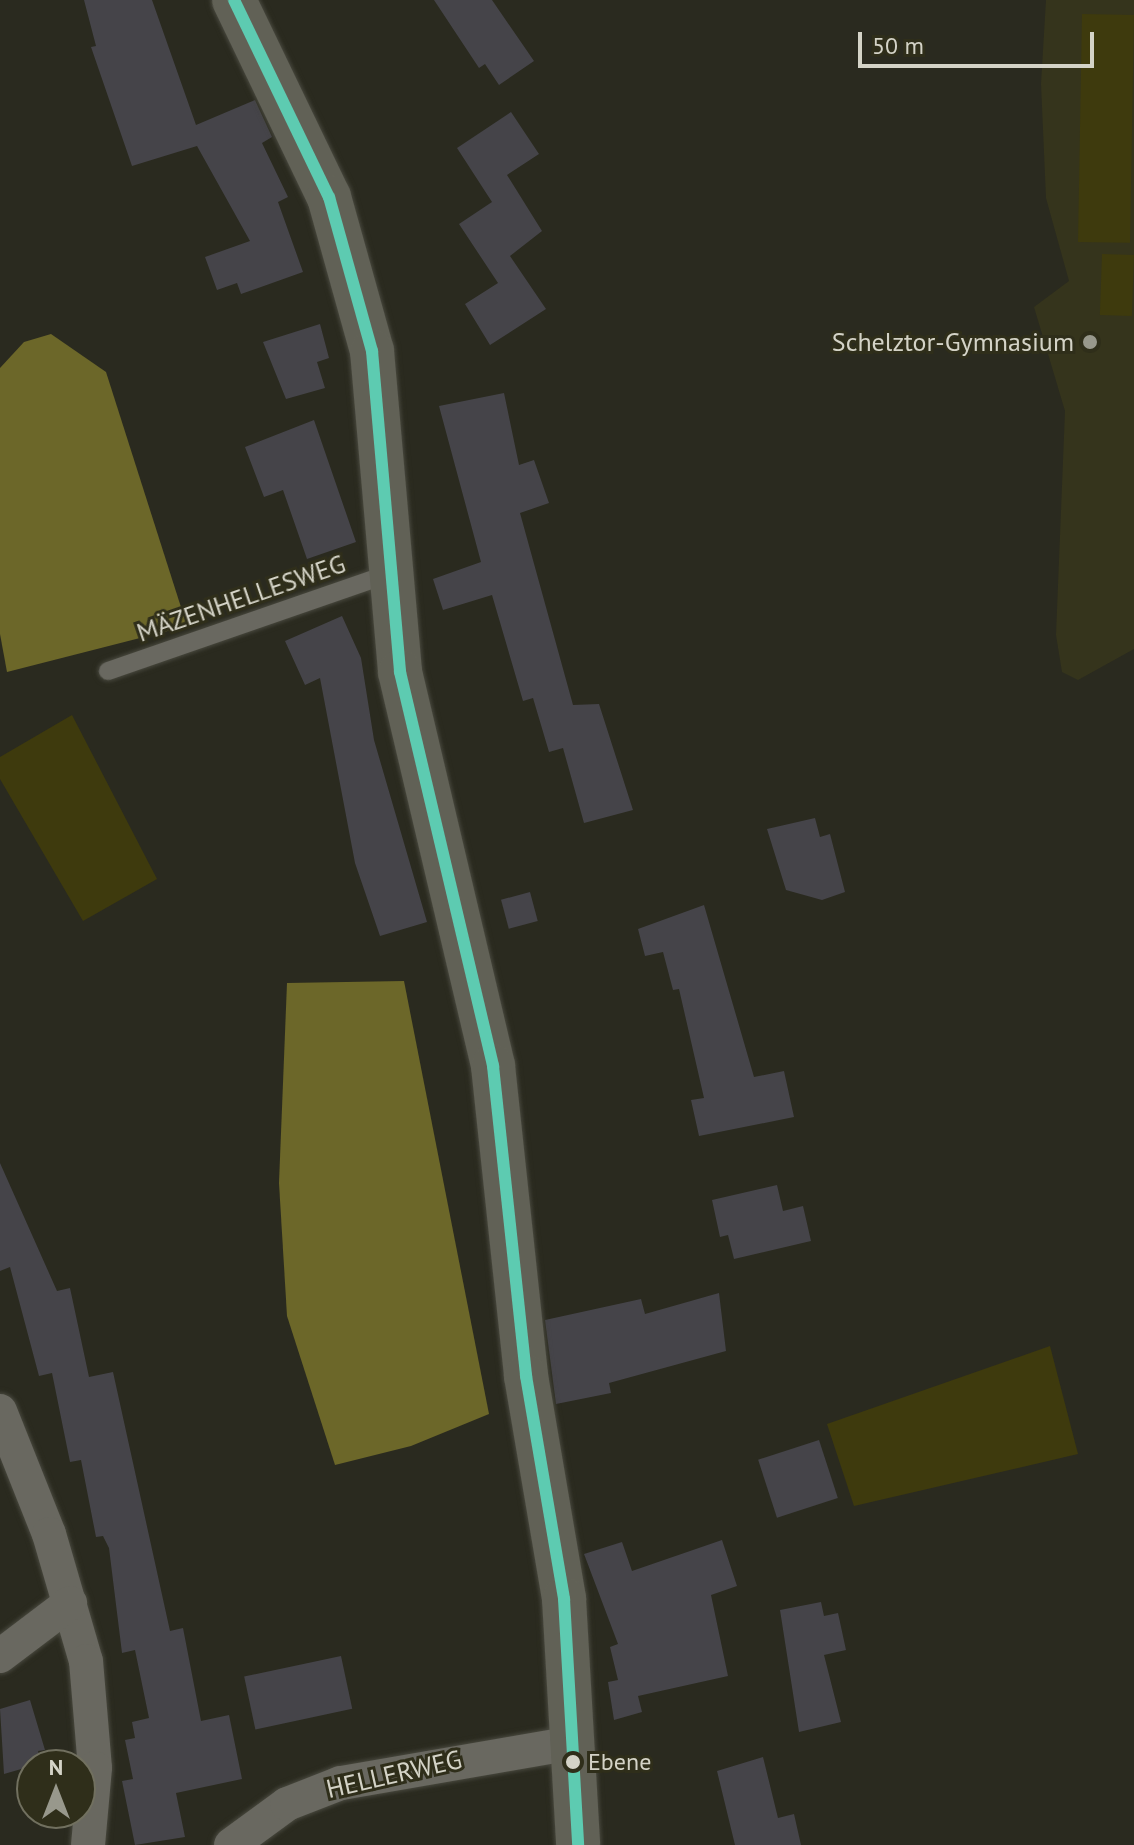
<!DOCTYPE html>
<meta charset="utf-8">
<style>
body{margin:0}
#map{position:relative;width:1134px;height:1845px;overflow:hidden;background:#2a2a1f;font-family:"PT Sans",sans-serif}
div>[style]{position:absolute}
[style*='--x']{left:calc(var(--x)*1px);top:calc(var(--y)*1px);width:calc(var(--w)*1px);rotate:calc(var(--a)*1deg)}
.built>*{inset:0;background:#35341c}
.green>*{inset:0;background:#3e3a0d;transform-origin:0 0}
.water>*{inset:0;background:#6c6729}
.building>*{inset:0;background:#454449;transform-origin:0 0}
.roads{filter:drop-shadow(0 0 2px #48483e) drop-shadow(0 0 2px #48483e)}
.lane>*{height:18px;margin:-9px;padding:0 9px;transform-origin:9px;border-radius:9px;background:#696860}
.street>*{height:34px;margin:-17px;padding:0 17px;transform-origin:17px;border-radius:17px;background:#696860}
.secondary>*{height:44px;margin:-22px;padding:0 22px;transform-origin:22px;border-radius:22px;background:#616156}
.bus-1>*{height:12px;margin:-6px;padding:0 6px;transform-origin:6px;border-radius:6px;background:#5dcbb1}
.dots>*{width:22px;height:22px;translate:-50% -50%;box-sizing:border-box;border:4px solid #2f2e1a;border-radius:50%}
span{translate:-50% -50%;white-space:nowrap;text-align:center;line-height:1.15;-webkit-text-stroke:6px #2f2e1a;paint-order:stroke}
.bus-label{font-size:24px;color:#d4d3c7}
.left{translate:0 -50%;text-align:left}
.poi-label{font-size:26px;color:#d4d3c7}
.right{translate:-100% -50%;text-align:right}
.street-label{font-size:26px;color:#d4d3c7}
.north{position:absolute;left:16px;top:1749px;width:80px;height:80px;box-sizing:border-box;background:#2f2e1a;border:2px solid #71705f;border-radius:50%;rotate:0deg;font-size:22px;font-weight:700;line-height:32px;text-align:center;color:#d4d3c7}
.north::after{content:'';display:block;margin:auto;width:28px;height:36px;background:#98988c;clip-path:polygon(50% 0,100% 100%,50% 72%,0 100%)}
.scale{position:absolute;left:858px;top:32px;width:236px;height:36px;box-sizing:border-box;border:4px solid #d4d3c7;border-top:0;padding-left:10px;font-size:24px;line-height:28px;white-space:nowrap;color:#d4d3c7;-webkit-text-stroke:6px #2f2e1a;paint-order:stroke}
</style>
<div id="map">
<div class="built">
<div style="clip-path:polygon(1046px 0,1134px 0,1134px 649px,1078px 680px,1062px 672px,1056px 635px,1065px 411px,1034px 307px,1069px 281px,1046px 198px,1041px 84px)"></div>
</div>
<div class="green">
<div style="left:1082px;top:14px;width:52px;height:228px;rotate:1deg"></div>
<div style="left:1102px;top:254px;width:32px;height:61px;rotate:2deg"></div>
<div style="clip-path:polygon(72px 715px,157px 879px,83px 921px,0 779px,0 757px)"></div>
<div style="clip-path:polygon(1050px 1346px,1078px 1454px,854px 1506px,827px 1424px)"></div>
</div>
<div class="water">
<div style="clip-path:polygon(51px 334px,106px 372px,187px 626px,7px 672px,0 634px,0 368px,24px 342px)"></div>
<div style="clip-path:polygon(404px 981px,489px 1414px,411px 1446px,335px 1465px,287px 1316px,279px 1183px,287px 983px)"></div>
</div>
<div class="building">
<div style="clip-path:polygon(84px 0,152px 0,196px 125px,255px 100px,272px 137px,262px 143px,288px 197px,278px 202px,303px 272px,241px 294px,237px 283px,217px 290px,205px 257px,250px 241px,197px 146px,132px 166px,91px 47px,96px 46px)"></div>
<div style="clip-path:polygon(434px 0,492px 0,534px 61px,499px 85px,485px 64px,479px 68px)"></div>
<div style="clip-path:polygon(511px 112px,539px 154px,507px 175px,542px 231px,510px 256px,546px 309px,490px 345px,465px 304px,498px 283px,459px 224px,492px 202px,457px 148px)"></div>
<div style="clip-path:polygon(320px 324px,329px 358px,317px 362px,325px 388px,286px 399px,263px 342px)"></div>
<div style="clip-path:polygon(504px 393px,519px 465px,534px 460px,549px 503px,520px 513px,573px 705px,599px 704px,633px 810px,584px 823px,563px 748px,549px 752px,533px 698px,523px 701px,492px 595px,443px 610px,433px 579px,481px 562px,439px 406px)"></div>
<div style="clip-path:polygon(314px 420px,356px 542px,307px 559px,283px 490px,264px 497px,245px 447px)"></div>
<div style="clip-path:polygon(342px 616px,361px 658px,374px 740px,427px 922px,380px 936px,355px 863px,320px 678px,305px 685px,285px 641px)"></div>
<div style="clip-path:polygon(815px 818px,820px 837px,830px 834px,845px 892px,822px 900px,786px 890px,767px 829px)"></div>
<div style="left:530px;top:892px;width:30px;height:30px;rotate:75deg"></div>
<div style="clip-path:polygon(704px 905px,754px 1077px,784px 1071px,794px 1117px,699px 1136px,691px 1100px,704px 1098px,679px 989px,673px 990px,663px 952px,645px 956px,638px 929px)"></div>
<div style="clip-path:polygon(0 1163px,57px 1291px,70px 1288px,89px 1377px,113px 1372px,170px 1631px,183px 1628px,201px 1721px,229px 1715px,242px 1779px,176px 1793px,185px 1837px,135px 1845px,122px 1781px,133px 1779px,125px 1740px,135px 1738px,132px 1722px,149px 1718px,135px 1650px,122px 1653px,109px 1548px,103px 1536px,96px 1537px,81px 1460px,70px 1462px,52px 1373px,39px 1376px,10px 1267px,0 1271px)"></div>
<div style="clip-path:polygon(777px 1185px,783px 1211px,803px 1206px,811px 1241px,734px 1259px,728px 1235px,720px 1237px,712px 1200px)"></div>
<div style="clip-path:polygon(719px 1293px,726px 1351px,609px 1383px,611px 1393px,556px 1404px,545px 1320px,641px 1299px,645px 1314px)"></div>
<div style="left:819px;top:1440px;width:61px;height:64px;rotate:72deg"></div>
<div style="clip-path:polygon(722px 1540px,737px 1586px,711px 1595px,728px 1676px,638px 1696px,642px 1712px,614px 1720px,608px 1682px,618px 1680px,610px 1647px,618px 1644px,584px 1554px,622px 1542px,632px 1571px)"></div>
<div style="clip-path:polygon(821px 1602px,824px 1616px,838px 1613px,846px 1650px,824px 1655px,841px 1722px,799px 1732px,780px 1610px)"></div>
<div style="left:341px;top:1656px;width:54px;height:99px;rotate:78deg"></div>
<div style="clip-path:polygon(30px 1700px,45px 1750px,38px 1751px,42px 1763px,4px 1774px,0 1709px)"></div>
<div style="clip-path:polygon(763px 1757px,778px 1818px,794px 1814px,801px 1845px,735px 1845px,717px 1771px)"></div>
</div>
<div class="roads">
<div class="lane">
<div style="--x:108;--y:671;--w:299;--a:-19.1"></div>
</div>
<div class="street">
<div style="--x:0;--y:1411;--w:132;--a:68.3"></div>
<div style="--x:49;--y:1534;--w:132;--a:73.8"></div>
<div style="--x:86;--y:1661;--w:107;--a:85.2"></div>
<div style="--x:95;--y:1768;--w:77;--a:95.2"></div>
<div style="--x:0;--y:1656;--w:88;--a:-37.1"></div>
<div style="--x:231;--y:1845;--w:69;--a:-36.2"></div>
<div style="--x:287;--y:1804;--w:58;--a:-21.3"></div>
<div style="--x:341;--y:1783;--w:234;--a:-9.8"></div>
</div>
<div class="secondary">
<div style="--x:234;--y:0;--w:219;--a:64.3"></div>
<div style="--x:329;--y:197;--w:160;--a:74.4"></div>
<div style="--x:372;--y:351;--w:322;--a:85"></div>
<div style="--x:400;--y:672;--w:405;--a:76.7"></div>
<div style="--x:493;--y:1066;--w:312;--a:83.9"></div>
<div style="--x:526;--y:1376;--w:226;--a:80.3"></div>
<div style="--x:564;--y:1599;--w:246;--a:86.7"></div>
</div>
</div>
<div class="bus-1">
<div style="--x:234;--y:0;--w:219;--a:64.3"></div>
<div style="--x:329;--y:197;--w:160;--a:74.4"></div>
<div style="--x:372;--y:351;--w:322;--a:85"></div>
<div style="--x:400;--y:672;--w:405;--a:76.7"></div>
<div style="--x:493;--y:1066;--w:312;--a:83.9"></div>
<div style="--x:526;--y:1376;--w:226;--a:80.3"></div>
<div style="--x:564;--y:1599;--w:246;--a:86.7"></div>
</div>
<div class="dots">
<div style="left:1090px;top:342px;background:#98988c"></div>
<div style="left:573px;top:1762px;background:#d4d3c7"></div>
</div>
<div class="bus-label">
<span class="left" style="left:588px;top:1762px">Ebene</span>
</div>
<div class="poi-label">
<span class="right" style="left:1074px;top:342px">Schelztor-Gymnasium</span>
</div>
<div class="street-label">
<span style="left:241px;top:598px;rotate:-19deg">MÄZENHELLESWEG</span>
<span style="left:394px;top:1774px;rotate:-13deg">HELLERWEG</span>
</div>
<div class="north">N</div>
<div class="scale">50 m</div>
</div>
